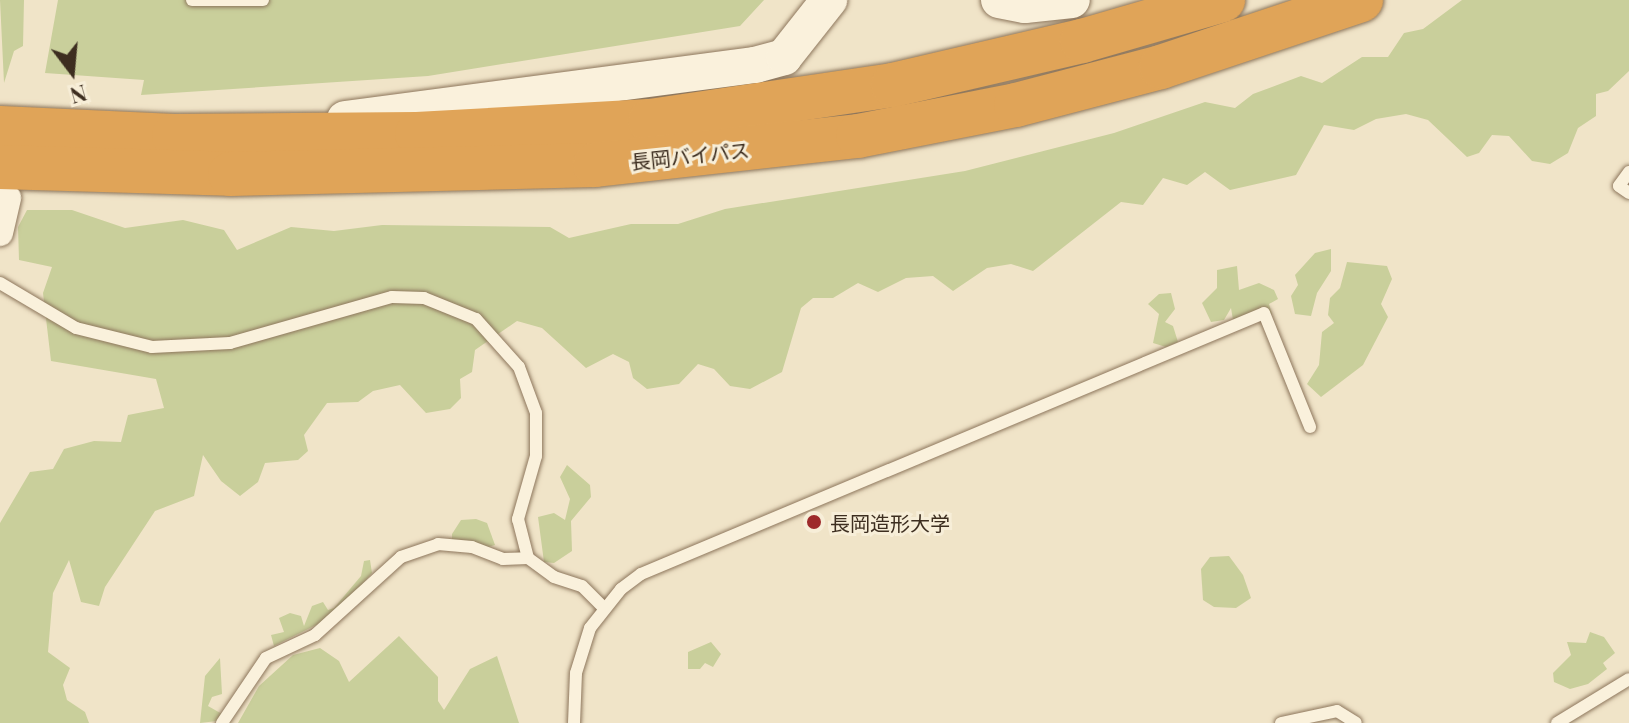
<!DOCTYPE html>
<meta charset="utf-8">
<style>
body{margin:0}
#map{position:relative;width:1629px;height:723px;overflow:hidden;background:#f0e4c8;font-family:"Playfair Display","Noto Sans JP",serif}
div>[style]{position:absolute}
[style*='--x']{left:calc(var(--x)*1px);top:calc(var(--y)*1px);width:calc(var(--w)*1px);rotate:calc(var(--a)*1deg)}
.green>*{inset:0;background:#c9cf9b}
.roads{filter:drop-shadow(0 0 2px #8d765c) drop-shadow(0 0 2px #8d765c)}
.lane>*{height:12px;margin:-6px;padding:0 6px;transform-origin:6px;border-radius:6px;background:#faf1dc}
.street>*{height:26px;margin:-13px;padding:0 13px;transform-origin:13px;border-radius:13px;background:#faf1dc}
.secondary>*{height:36px;margin:-18px;padding:0 18px;transform-origin:18px;border-radius:18px;background:#faf1dc}
.highway>*{height:44px;margin:-22px;padding:0 22px;transform-origin:22px;border-radius:22px;background:#e0a458}
.dots>*{width:22px;height:22px;translate:-50% -50%;box-sizing:border-box;border:4px solid #f7eed8;border-radius:50%}
span{translate:-50% -50%;white-space:nowrap;text-align:center;line-height:1.15;-webkit-text-stroke:6px #f7eed8;paint-order:stroke}
.street-label{font-size:20px;color:#3d2e20}
.poi-label{font-size:20px;color:#3d2e20}
.left{translate:0 -50%;text-align:left}
.north{position:absolute;left:32px;top:32px;width:80px;height:80px;-webkit-text-stroke:6px #f7eed8;paint-order:stroke;rotate:164deg;font-size:22px;font-weight:700;line-height:32px;text-align:center;color:#3d2e20}
.north::after{content:'';display:block;margin:auto;width:28px;height:36px;background:#3d2e20;clip-path:polygon(50% 0,100% 100%,50% 72%,0 100%)}
</style>
<div id="map">
<div class="green">
<div style="clip-path:polygon(0 0,24px 0,23px 46px,14px 51px,4px 83px)"></div>
<div style="clip-path:polygon(58px 0,764px 0,740px 26px,428px 76px,141px 95px,144px 80px,45px 73px)"></div>
<div style="clip-path:polygon(1462px 0,1629px 0,1629px 71px,1608px 91px,1596px 94px,1596px 116px,1578px 128px,1568px 153px,1550px 164px,1532px 161px,1509px 136px,1492px 135px,1479px 153px,1467px 157px,1428px 120px,1406px 114px,1376px 119px,1354px 130px,1324px 125px,1296px 175px,1230px 190px,1205px 172px,1187px 185px,1163px 178px,1143px 205px,1121px 202px,1033px 271px,1011px 264px,987px 268px,953px 291px,933px 276px,906px 278px,878px 292px,858px 283px,833px 298px,813px 298px,801px 308px,782px 372px,750px 389px,730px 386px,714px 369px,698px 364px,679px 384px,647px 389px,633px 378px,629px 362px,613px 354px,586px 368px,542px 328px,517px 321px,475px 350px,472px 372px,460px 379px,461px 398px,450px 409px,426px 413px,400px 385px,373px 391px,358px 402px,327px 403px,304px 435px,308px 451px,298px 460px,265px 463px,258px 482px,240px 496px,221px 481px,203px 455px,194px 496px,155px 511px,105px 587px,99px 606px,81px 602px,69px 560px,53px 593px,48px 652px,70px 668px,63px 685px,67px 700px,85px 712px,89px 723px,0 723px,0 523px,30px 472px,53px 469px,64px 449px,94px 441px,121px 442px,128px 415px,164px 408px,156px 379px,51px 361px,43px 293px,52px 267px,19px 260px,18px 227px,27px 210px,72px 210px,125px 228px,183px 220px,224px 230px,237px 250px,291px 227px,334px 231px,382px 225px,550px 227px,569px 238px,631px 224px,678px 224px,725px 209px,965px 171px,1114px 133px,1205px 102px,1235px 108px,1253px 94px,1301px 76px,1322px 83px,1362px 57px,1388px 57px,1404px 33px,1423px 29px)"></div>
<div style="clip-path:polygon(1331px 249px,1331px 271px,1317px 293px,1311px 316px,1295px 314px,1291px 296px,1298px 285px,1295px 275px,1315px 253px)"></div>
<div style="clip-path:polygon(1347px 262px,1387px 266px,1392px 279px,1381px 304px,1388px 317px,1363px 365px,1321px 397px,1307px 384px,1319px 365px,1322px 332px,1334px 323px,1328px 315px,1330px 298px,1340px 288px)"></div>
<div style="clip-path:polygon(1237px 266px,1239px 290px,1259px 283px,1274px 290px,1278px 299px,1269px 304px,1272px 314px,1245px 324px,1233px 320px,1231px 308px,1224px 320px,1211px 322px,1202px 303px,1217px 288px,1217px 270px)"></div>
<div style="clip-path:polygon(1171px 293px,1175px 309px,1165px 322px,1173px 326px,1178px 342px,1166px 347px,1153px 343px,1159px 314px,1148px 304px,1159px 294px)"></div>
<div style="clip-path:polygon(567px 465px,590px 485px,591px 497px,571px 521px,572px 551px,554px 563px,544px 562px,538px 517px,554px 513px,565px 520px,570px 499px,560px 477px)"></div>
<div style="clip-path:polygon(476px 519px,487px 523px,495px 545px,467px 553px,452px 540px,452px 534px,461px 520px)"></div>
<div style="clip-path:polygon(1229px 556px,1243px 575px,1251px 598px,1236px 608px,1214px 607px,1203px 600px,1201px 569px,1210px 557px)"></div>
<div style="clip-path:polygon(370px 560px,372px 573px,334px 616px,274px 646px,271px 635px,284px 632px,279px 618px,290px 613px,301px 616px,304px 626px,312px 606px,323px 602px,328px 610px,334px 608px,361px 576px,364px 561px)"></div>
<div style="clip-path:polygon(1590px 632px,1604px 637px,1615px 653px,1603px 663px,1607px 669px,1588px 684px,1570px 689px,1554px 682px,1553px 673px,1571px 655px,1567px 642px,1586px 643px)"></div>
<div style="clip-path:polygon(399px 636px,438px 677px,438px 701px,444px 710px,470px 669px,497px 656px,519px 723px,238px 723px,259px 686px,293px 655px,320px 648px,339px 661px,349px 682px)"></div>
<div style="clip-path:polygon(711px 642px,721px 654px,713px 667px,705px 663px,700px 669px,688px 669px,688px 652px)"></div>
<div style="clip-path:polygon(220px 658px,222px 694px,212px 697px,208px 706px,222px 714px,217px 721px,200px 723px,205px 676px)"></div>
</div>
<div class="roads">
<div class="lane">
<div style="--x:192;--y:0;--w:71;--a:0"></div>
<div style="--x:1629;--y:172;--w:17;--a:126"></div>
<div style="--x:1619;--y:186;--w:12;--a:35"></div>
<div style="--x:0;--y:283;--w:88;--a:30.6"></div>
<div style="--x:76;--y:328;--w:78;--a:14"></div>
<div style="--x:152;--y:347;--w:78;--a:-2.9"></div>
<div style="--x:230;--y:343;--w:168;--a:-15.9"></div>
<div style="--x:392;--y:297;--w:32;--a:2"></div>
<div style="--x:424;--y:298;--w:56;--a:22"></div>
<div style="--x:476;--y:319;--w:64;--a:48.1"></div>
<div style="--x:519;--y:367;--w:49;--a:69.7"></div>
<div style="--x:536;--y:413;--w:43;--a:90"></div>
<div style="--x:536;--y:456;--w:66;--a:105.9"></div>
<div style="--x:518;--y:519;--w:40;--a:75.6"></div>
<div style="--x:528;--y:558;--w:32;--a:36"></div>
<div style="--x:554;--y:577;--w:29;--a:18"></div>
<div style="--x:582;--y:586;--w:30;--a:45"></div>
<div style="--x:222;--y:723;--w:78;--a:-55.9"></div>
<div style="--x:266;--y:658;--w:54;--a:-25.1"></div>
<div style="--x:315;--y:635;--w:116;--a:-42.2"></div>
<div style="--x:401;--y:557;--w:39;--a:-19"></div>
<div style="--x:438;--y:544;--w:34;--a:5"></div>
<div style="--x:472;--y:547;--w:33;--a:21"></div>
<div style="--x:503;--y:559;--w:25;--a:-2"></div>
<div style="--x:574;--y:723;--w:50;--a:-87.7"></div>
<div style="--x:576;--y:673;--w:47;--a:-72.7"></div>
<div style="--x:590;--y:628;--w:50;--a:-51.5"></div>
<div style="--x:621;--y:589;--w:25;--a:-37"></div>
<div style="--x:641;--y:574;--w:675;--a:-22.73"></div>
<div style="--x:1264;--y:313;--w:123;--a:68"></div>
<div style="--x:1281;--y:723;--w:57;--a:-12.1"></div>
<div style="--x:1337;--y:711;--w:22;--a:32"></div>
<div style="--x:1557;--y:723;--w:84;--a:-31.4"></div>
</div>
<div class="street">
<div style="--x:0;--y:233;--w:36;--a:-77"></div>
</div>
<div class="secondary">
<div style="--x:999;--y:0;--w:26;--a:11"></div>
<div style="--x:1025;--y:5;--w:47;--a:-6.1"></div>
<div style="--x:345;--y:119;--w:414;--a:-7.5"></div>
<div style="--x:755;--y:65;--w:30;--a:-15"></div>
<div style="--x:784;--y:57;--w:73;--a:-51.7"></div>
</div>
<div class="highway">
<div style="--x:0;--y:128;--w:174;--a:2.6"></div>
<div style="--x:174;--y:136;--w:243;--a:-0.5"></div>
<div style="--x:417;--y:134;--w:233;--a:-3.2"></div>
<div style="--x:650;--y:121;--w:246;--a:-8.4"></div>
<div style="--x:893;--y:85;--w:194;--a:-13.1"></div>
<div style="--x:1082;--y:41;--w:147;--a:-16.2"></div>
<div style="--x:0;--y:167;--w:230;--a:1.7"></div>
<div style="--x:230;--y:174;--w:365;--a:-1.4"></div>
<div style="--x:595;--y:165;--w:265;--a:-6.3"></div>
<div style="--x:858;--y:136;--w:161;--a:-11.1"></div>
<div style="--x:1016;--y:105;--w:150;--a:-14.7"></div>
<div style="--x:1161;--y:67;--w:211;--a:-18.5"></div>
</div>
</div>
<div class="dots">
<div style="left:814px;top:522px;background:#9e2a2b"></div>
</div>
<div class="street-label">
<span style="left:690px;top:155px;rotate:-6deg">長岡バイパス</span>
</div>
<div class="poi-label">
<span class="left" style="left:830px;top:522px">長岡造形大学</span>
</div>
<div class="north">N</div>
</div>
